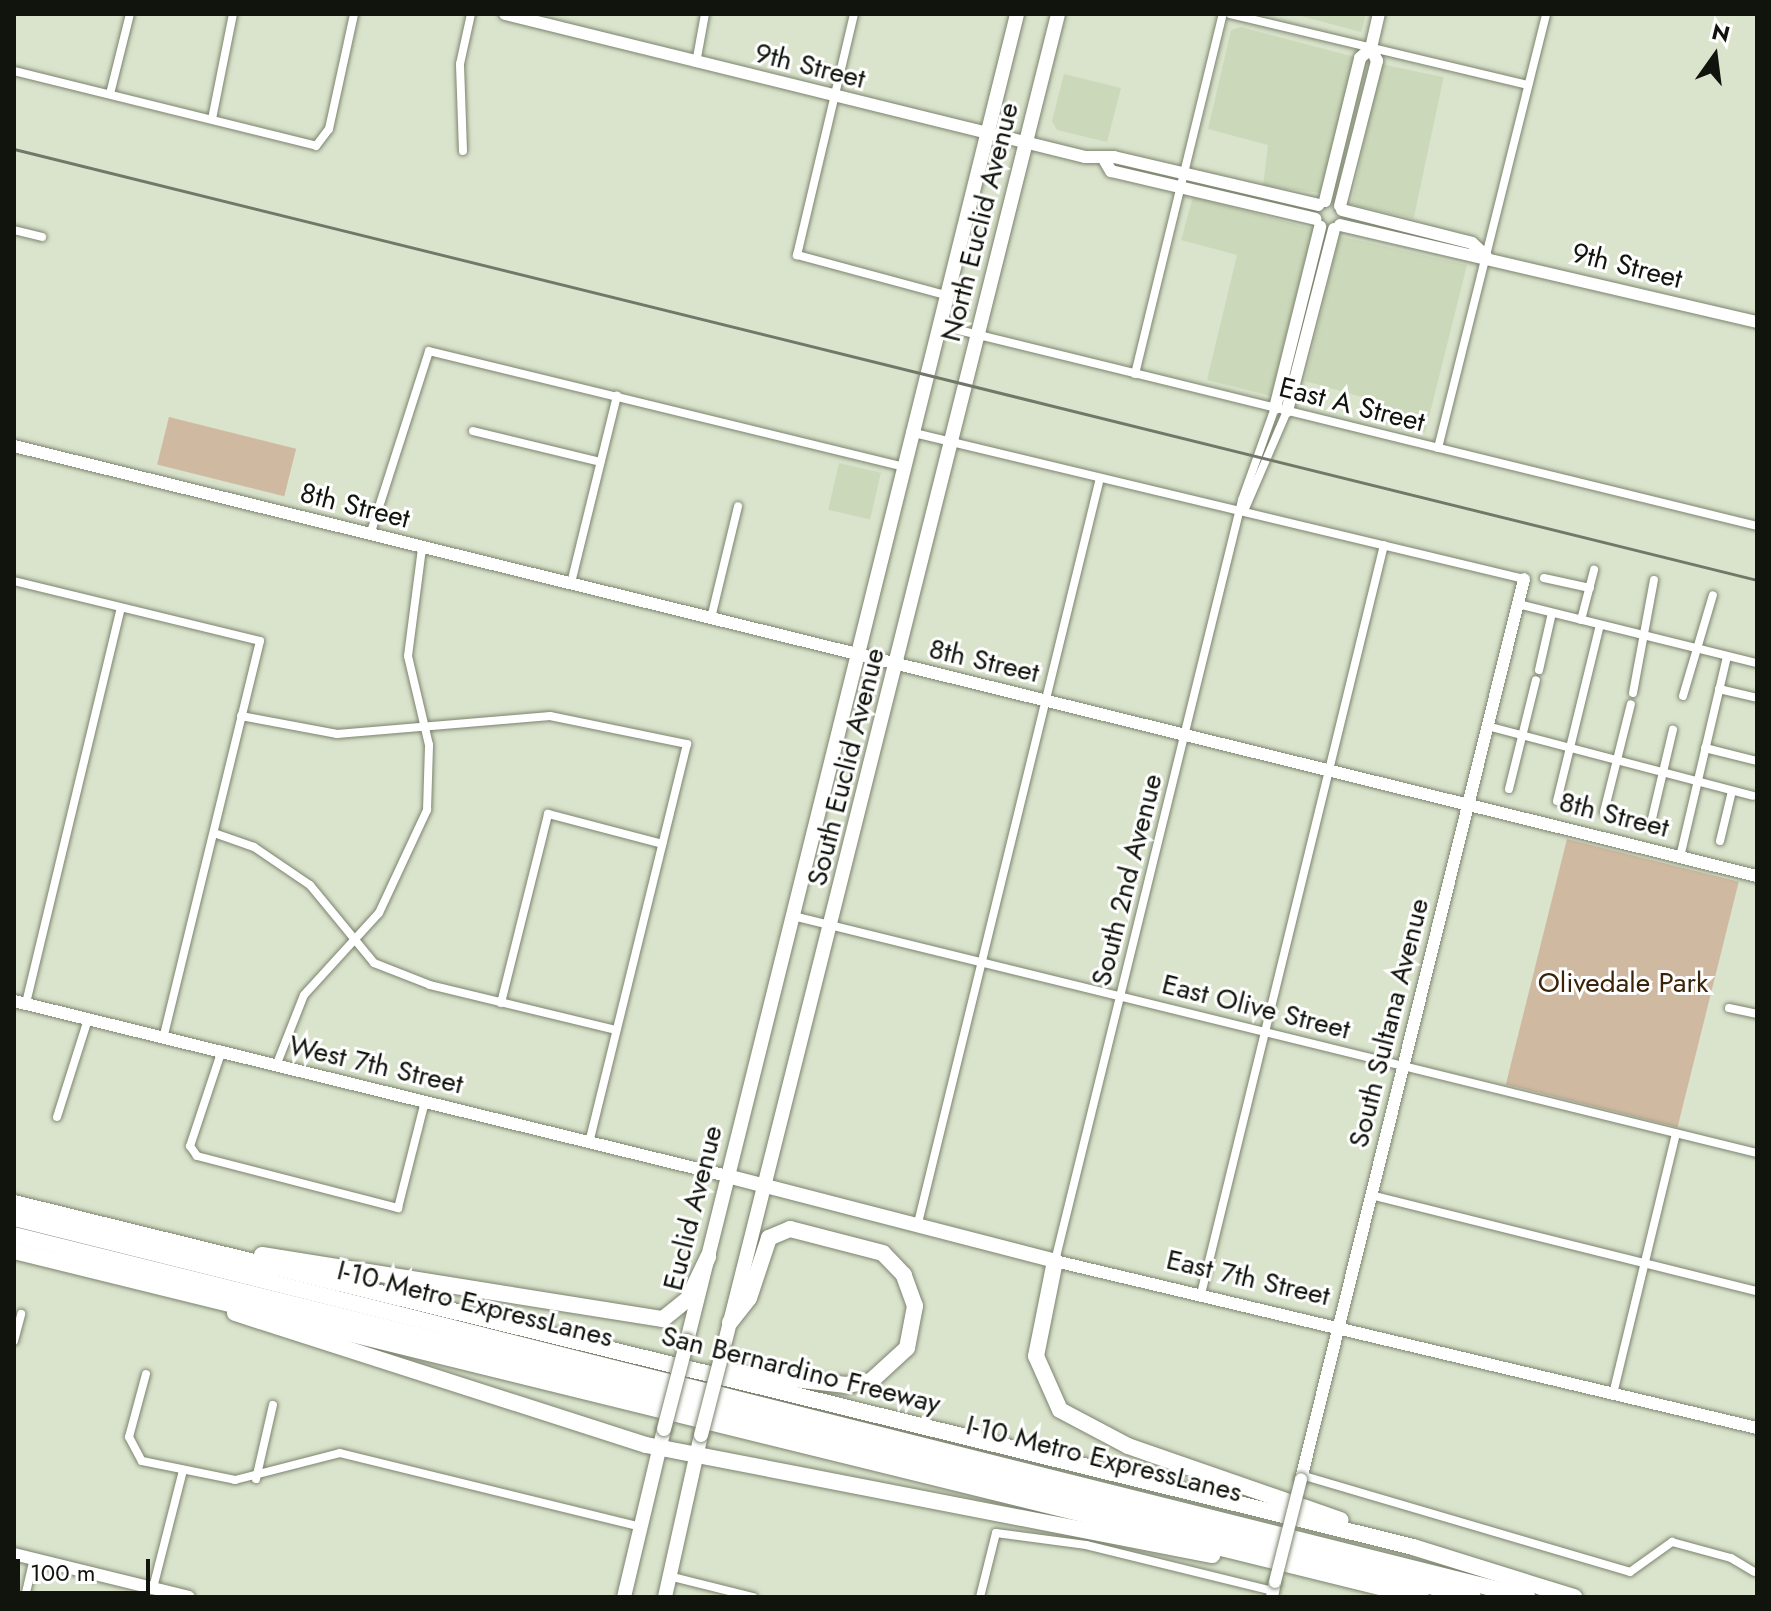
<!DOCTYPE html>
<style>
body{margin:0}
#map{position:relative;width:1771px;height:1611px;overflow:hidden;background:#dae3cc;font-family:Jost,sans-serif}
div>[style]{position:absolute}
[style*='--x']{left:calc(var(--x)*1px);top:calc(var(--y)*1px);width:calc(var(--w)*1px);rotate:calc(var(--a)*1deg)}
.built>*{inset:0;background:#ccd8ba;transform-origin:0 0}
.green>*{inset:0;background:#d0b9a1;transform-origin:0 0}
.roads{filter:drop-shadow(0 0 2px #7c846f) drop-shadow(0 0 2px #7c846f)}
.street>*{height:8px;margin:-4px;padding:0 4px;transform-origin:4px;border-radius:4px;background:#fff}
.secondary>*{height:12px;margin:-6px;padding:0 6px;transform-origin:6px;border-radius:6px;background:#fff}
.primary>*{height:14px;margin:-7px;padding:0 7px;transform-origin:7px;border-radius:7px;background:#fff}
.highway>*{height:16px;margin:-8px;padding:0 8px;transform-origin:8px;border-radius:8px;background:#fff}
.rail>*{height:3px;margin:-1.5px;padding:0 1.5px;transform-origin:1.5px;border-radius:1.5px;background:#727869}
.bridges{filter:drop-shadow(0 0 2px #7c846f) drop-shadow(0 0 2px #7c846f)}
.secondary-bridge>*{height:12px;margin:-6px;padding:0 6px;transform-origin:6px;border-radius:6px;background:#fff}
.primary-bridge>*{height:14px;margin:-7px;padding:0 7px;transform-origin:7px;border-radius:7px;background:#fff}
span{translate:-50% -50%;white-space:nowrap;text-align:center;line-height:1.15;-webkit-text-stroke:6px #fff;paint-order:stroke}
.street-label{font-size:28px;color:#11140c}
.park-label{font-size:28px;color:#3a2306}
.frame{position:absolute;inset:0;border:16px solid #11140c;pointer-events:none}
.north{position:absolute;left:1675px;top:16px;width:80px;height:80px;-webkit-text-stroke:6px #fff;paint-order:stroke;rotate:14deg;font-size:22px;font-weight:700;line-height:32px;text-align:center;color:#11140c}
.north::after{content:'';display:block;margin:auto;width:28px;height:36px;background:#11140c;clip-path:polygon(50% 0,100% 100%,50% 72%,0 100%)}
.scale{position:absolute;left:16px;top:1559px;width:134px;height:36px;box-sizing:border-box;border:4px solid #11140c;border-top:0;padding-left:10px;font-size:24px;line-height:28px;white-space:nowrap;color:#11140c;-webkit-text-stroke:6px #fff;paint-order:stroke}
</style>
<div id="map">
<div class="built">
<div style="clip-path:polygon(1293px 14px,1366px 14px,1361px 32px)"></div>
<div style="clip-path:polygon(1241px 27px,1355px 57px,1320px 193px,1263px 186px,1268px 145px,1208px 129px,1231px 30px)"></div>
<div style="left:1381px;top:64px;width:64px;height:144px;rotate:12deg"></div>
<div style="clip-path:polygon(1064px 74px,1121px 88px,1107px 142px,1057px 130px,1052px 121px)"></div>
<div style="clip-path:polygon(1193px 197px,1313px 229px,1271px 396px,1207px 380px,1237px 255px,1181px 240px)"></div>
<div style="clip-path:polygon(1339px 236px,1467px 265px,1425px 433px,1358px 417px,1362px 397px,1305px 381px)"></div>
<div style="left:839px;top:463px;width:43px;height:48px;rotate:13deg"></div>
</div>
<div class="green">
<div style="left:169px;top:417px;width:131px;height:49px;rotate:14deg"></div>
<div style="left:1567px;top:839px;width:177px;height:253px;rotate:14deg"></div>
</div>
<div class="roads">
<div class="street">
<div style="--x:854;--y:14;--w:248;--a:103.3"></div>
<div style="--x:797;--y:255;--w:153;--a:15.1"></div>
<div style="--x:1230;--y:14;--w:306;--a:13.4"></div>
<div style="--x:696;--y:63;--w:50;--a:-79.6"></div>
<div style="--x:14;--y:71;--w:311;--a:13.9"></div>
<div style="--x:316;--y:146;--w:21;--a:-53"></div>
<div style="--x:329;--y:129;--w:118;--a:-77.7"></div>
<div style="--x:110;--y:94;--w:82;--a:-76"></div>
<div style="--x:212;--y:119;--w:107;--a:-78.7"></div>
<div style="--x:463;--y:151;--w:87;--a:-92"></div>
<div style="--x:460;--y:64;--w:51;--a:-77.6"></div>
<div style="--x:14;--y:230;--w:29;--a:14"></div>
<div style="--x:938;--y:325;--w:843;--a:13.79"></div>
<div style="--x:1135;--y:374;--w:371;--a:-76.3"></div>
<div style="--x:473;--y:431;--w:131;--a:13.7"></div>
<div style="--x:910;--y:432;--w:631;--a:13.46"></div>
<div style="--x:1438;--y:448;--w:447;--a:-76"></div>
<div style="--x:1244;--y:511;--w:109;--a:-66.7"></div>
<div style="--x:370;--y:535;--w:193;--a:-72.2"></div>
<div style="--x:429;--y:351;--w:486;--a:13.7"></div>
<div style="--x:1544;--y:578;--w:47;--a:12.3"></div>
<div style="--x:14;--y:581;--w:253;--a:13.7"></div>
<div style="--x:260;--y:641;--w:409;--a:103.7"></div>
<div style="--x:571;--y:583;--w:193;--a:-76.2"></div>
<div style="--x:1518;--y:604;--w:246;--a:13.9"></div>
<div style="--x:711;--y:618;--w:115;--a:-76.4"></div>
<div style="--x:1581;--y:620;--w:52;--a:-75.4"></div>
<div style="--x:1539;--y:670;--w:58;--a:-77.2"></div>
<div style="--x:1719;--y:689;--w:39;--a:13"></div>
<div style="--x:1633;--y:693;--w:115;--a:-79.5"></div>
<div style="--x:1683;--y:696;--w:105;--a:-73.5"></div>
<div style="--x:241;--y:716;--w:98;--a:10.6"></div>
<div style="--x:337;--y:734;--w:214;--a:-4.8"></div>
<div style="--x:550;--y:716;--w:140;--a:11.6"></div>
<div style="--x:687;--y:744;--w:410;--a:103.8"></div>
<div style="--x:1487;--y:726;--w:275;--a:14.7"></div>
<div style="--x:1705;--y:748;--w:54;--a:14"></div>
<div style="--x:1509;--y:789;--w:112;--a:-76.1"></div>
<div style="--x:1557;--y:801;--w:181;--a:-76.3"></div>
<div style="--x:1604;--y:812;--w:111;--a:-76"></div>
<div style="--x:1650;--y:827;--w:100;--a:-76.7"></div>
<div style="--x:214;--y:833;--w:42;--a:19.3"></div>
<div style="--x:254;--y:847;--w:68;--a:34.2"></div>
<div style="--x:310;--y:885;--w:101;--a:50.6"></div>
<div style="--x:374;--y:963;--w:60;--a:21.4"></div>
<div style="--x:430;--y:985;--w:191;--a:13.6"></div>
<div style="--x:1720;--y:841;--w:51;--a:-76.5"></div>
<div style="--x:1680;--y:857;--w:205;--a:-76.8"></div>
<div style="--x:793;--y:916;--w:993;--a:13.81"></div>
<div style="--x:26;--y:1003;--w:406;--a:-76.5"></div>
<div style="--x:501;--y:1003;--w:195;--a:-76"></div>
<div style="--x:548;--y:814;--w:118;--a:14.7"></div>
<div style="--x:1729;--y:1008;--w:29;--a:12"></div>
<div style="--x:221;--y:1053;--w:98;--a:108.4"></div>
<div style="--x:190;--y:1146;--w:12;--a:55"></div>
<div style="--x:197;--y:1156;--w:208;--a:14.5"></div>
<div style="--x:398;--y:1208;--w:110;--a:-75.8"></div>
<div style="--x:276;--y:1066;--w:76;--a:-68.5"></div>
<div style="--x:304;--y:995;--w:111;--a:-47.6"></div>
<div style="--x:379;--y:913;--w:114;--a:-65"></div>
<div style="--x:427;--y:810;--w:65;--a:-88.2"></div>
<div style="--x:429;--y:745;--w:91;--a:-103.3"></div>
<div style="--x:408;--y:656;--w:109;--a:-82.6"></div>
<div style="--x:57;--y:1117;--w:103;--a:-72.4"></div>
<div style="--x:1371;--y:1195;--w:398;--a:14"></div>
<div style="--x:917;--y:1227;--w:771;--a:-76.27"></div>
<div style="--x:1055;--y:1261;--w:784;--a:-76.19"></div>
<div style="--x:1242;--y:500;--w:98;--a:-70.3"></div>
<div style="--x:1201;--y:1294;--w:771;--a:-76.27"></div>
<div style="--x:14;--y:1341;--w:28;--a:-75"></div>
<div style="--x:146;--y:1374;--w:65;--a:105.1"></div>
<div style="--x:129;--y:1437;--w:27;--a:62"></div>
<div style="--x:142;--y:1461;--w:95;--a:11.5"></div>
<div style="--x:235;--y:1480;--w:108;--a:-14.4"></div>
<div style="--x:340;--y:1453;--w:310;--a:13.8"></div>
<div style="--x:1613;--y:1394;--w:268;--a:-76.4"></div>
<div style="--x:1301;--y:1475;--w:343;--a:16.4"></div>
<div style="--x:1630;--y:1572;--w:52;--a:-35.5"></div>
<div style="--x:1672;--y:1542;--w:61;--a:15.2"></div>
<div style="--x:1731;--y:1558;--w:27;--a:31"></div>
<div style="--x:256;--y:1479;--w:76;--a:-77.1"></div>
<div style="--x:669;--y:1576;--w:87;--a:14"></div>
<div style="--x:153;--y:1588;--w:122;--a:-75.7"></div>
<div style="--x:25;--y:1597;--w:39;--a:-77"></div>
<div style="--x:980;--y:1597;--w:66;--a:-76"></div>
<div style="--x:996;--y:1533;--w:91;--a:7.6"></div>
<div style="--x:1086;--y:1545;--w:193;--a:13.8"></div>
</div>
<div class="secondary">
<div style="--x:505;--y:14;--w:597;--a:13.85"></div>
<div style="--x:1085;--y:157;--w:29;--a:0"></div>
<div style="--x:1114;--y:157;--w:210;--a:13.2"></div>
<div style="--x:1105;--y:161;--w:12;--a:59"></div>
<div style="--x:1111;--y:171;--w:210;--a:13.2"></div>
<div style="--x:1325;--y:201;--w:147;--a:-76.2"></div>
<div style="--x:1360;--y:58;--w:15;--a:-42"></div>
<div style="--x:1371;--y:48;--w:35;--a:-77"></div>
<div style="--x:1340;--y:206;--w:150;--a:-75.7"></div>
<div style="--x:1377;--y:61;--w:14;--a:-115"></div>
<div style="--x:1342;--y:210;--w:134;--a:14.2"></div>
<div style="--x:1472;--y:243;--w:19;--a:43"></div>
<div style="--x:1340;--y:225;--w:428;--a:13.1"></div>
<div style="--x:1275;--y:408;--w:187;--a:-76"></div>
<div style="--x:1287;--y:411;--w:188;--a:-75.5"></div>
<div style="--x:14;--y:446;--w:1795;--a:13.86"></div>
<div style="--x:14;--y:1001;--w:734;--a:13.79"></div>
<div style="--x:1055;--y:1261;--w:722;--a:13.38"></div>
<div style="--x:1301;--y:1479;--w:927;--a:-76.08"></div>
<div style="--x:14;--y:1554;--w:180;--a:13.8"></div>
<div style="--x:1272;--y:1597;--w:15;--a:-79"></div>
</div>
<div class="primary">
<div style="--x:727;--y:1176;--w:339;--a:14.5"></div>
<div style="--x:687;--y:1341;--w:1367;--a:-76.03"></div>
<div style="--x:723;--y:1350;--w:1377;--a:-75.92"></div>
<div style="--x:624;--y:1597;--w:173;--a:-76.6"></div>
<div style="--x:665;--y:1597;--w:166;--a:-77.5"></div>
</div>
<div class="highway">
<div style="--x:14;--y:1203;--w:1441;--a:13.81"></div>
<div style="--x:1413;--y:1547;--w:169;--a:17.3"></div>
<div style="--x:14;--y:1218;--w:1560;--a:14.06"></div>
<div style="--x:14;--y:1235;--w:1503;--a:13.93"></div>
<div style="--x:14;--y:1251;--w:1449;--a:13.82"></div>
<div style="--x:262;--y:1255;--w:406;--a:9.1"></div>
<div style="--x:663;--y:1319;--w:32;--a:-39"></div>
<div style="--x:688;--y:1299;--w:47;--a:-64.5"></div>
<div style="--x:1055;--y:1261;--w:97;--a:101.3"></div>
<div style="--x:1036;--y:1356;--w:59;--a:66"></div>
<div style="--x:1060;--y:1410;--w:77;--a:27.9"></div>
<div style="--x:1128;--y:1446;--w:225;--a:19.2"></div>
<div style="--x:235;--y:1313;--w:432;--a:17.8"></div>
<div style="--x:646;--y:1445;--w:577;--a:11"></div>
<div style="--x:721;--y:1371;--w:126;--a:6.4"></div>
<div style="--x:846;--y:1385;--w:25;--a:-9"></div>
<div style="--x:871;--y:1381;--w:49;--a:-42.5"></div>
<div style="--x:907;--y:1348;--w:43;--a:-79.2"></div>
<div style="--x:915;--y:1306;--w:33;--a:-110"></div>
<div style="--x:904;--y:1275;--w:30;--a:-134"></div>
<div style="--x:883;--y:1253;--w:96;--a:-165.5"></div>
<div style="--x:790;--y:1229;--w:23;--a:157"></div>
<div style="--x:769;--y:1238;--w:63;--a:108.4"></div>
<div style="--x:749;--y:1298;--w:31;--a:128"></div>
</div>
</div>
<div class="rail">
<div style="--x:14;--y:149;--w:1795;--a:13.89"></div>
</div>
<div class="bridges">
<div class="secondary-bridge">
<div style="--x:1275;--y:1582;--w:106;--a:-75.8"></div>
</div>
<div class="primary-bridge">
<div style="--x:664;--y:1429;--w:91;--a:-75.4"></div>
<div style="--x:701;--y:1435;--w:88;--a:-75.5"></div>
</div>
</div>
<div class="street-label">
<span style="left:810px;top:66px;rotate:14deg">9th Street</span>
<span style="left:980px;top:222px;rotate:-76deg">North Euclid Avenue</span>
<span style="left:1627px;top:266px;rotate:14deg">9th Street</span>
<span style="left:1352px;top:405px;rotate:14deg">East A Street</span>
<span style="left:355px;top:506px;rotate:14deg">8th Street</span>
<span style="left:984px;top:661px;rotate:13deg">8th Street</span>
<span style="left:846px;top:767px;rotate:-76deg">South Euclid Avenue</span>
<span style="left:1614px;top:815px;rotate:14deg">8th Street</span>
<span style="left:1127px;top:880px;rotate:-76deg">South 2nd Avenue</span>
<span style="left:1256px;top:1007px;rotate:14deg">East Olive Street</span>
<span style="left:1389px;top:1023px;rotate:-76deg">South Sultana Avenue</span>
<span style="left:376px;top:1065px;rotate:13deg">West 7th Street</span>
<span style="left:693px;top:1208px;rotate:-76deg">Euclid Avenue</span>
<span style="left:1248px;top:1278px;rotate:13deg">East 7th Street</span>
<span style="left:475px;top:1304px;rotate:14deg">I-10 Metro ExpressLanes</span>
<span style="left:801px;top:1370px;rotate:14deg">San Bernardino Freeway</span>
<span style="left:1104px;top:1459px;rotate:14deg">I-10 Metro ExpressLanes</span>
</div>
<div class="park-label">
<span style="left:1623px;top:983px">Olivedale Park</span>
</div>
<div class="frame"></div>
<div class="north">N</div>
<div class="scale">100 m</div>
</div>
